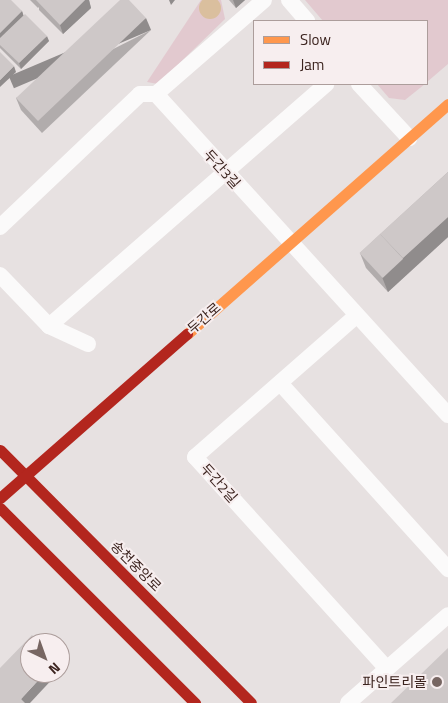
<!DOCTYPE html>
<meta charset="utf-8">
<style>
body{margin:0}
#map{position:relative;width:448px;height:703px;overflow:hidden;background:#e7e1e1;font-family:"Titillium Web","Noto Sans KR",sans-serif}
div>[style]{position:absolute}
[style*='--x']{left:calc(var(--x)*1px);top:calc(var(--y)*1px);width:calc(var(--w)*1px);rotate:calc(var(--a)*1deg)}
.green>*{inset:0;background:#e2c9cf}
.water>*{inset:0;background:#dabf9e}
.round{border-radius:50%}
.street>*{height:16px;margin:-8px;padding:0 8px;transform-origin:8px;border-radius:8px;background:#fbfafa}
.slow>*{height:11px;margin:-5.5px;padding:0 5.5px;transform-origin:5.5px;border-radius:5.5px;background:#ff974d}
.jam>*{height:11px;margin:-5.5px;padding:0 5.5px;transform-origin:5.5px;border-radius:5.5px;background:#b3261e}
.wall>*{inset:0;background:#b1acac}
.shaded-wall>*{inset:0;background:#908c8c;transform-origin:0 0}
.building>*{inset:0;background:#cec8c8;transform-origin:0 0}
.dots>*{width:14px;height:14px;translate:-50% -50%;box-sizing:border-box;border:2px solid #f7eeef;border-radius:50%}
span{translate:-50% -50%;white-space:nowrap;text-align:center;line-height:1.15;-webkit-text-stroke:4px #f7eeef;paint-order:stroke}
.street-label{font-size:14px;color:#3b231e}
.poi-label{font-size:14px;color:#3b231e}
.right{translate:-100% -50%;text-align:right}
.legend{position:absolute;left:253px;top:20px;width:175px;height:65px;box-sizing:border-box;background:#f7eeef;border:1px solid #ac9d9b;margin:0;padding:6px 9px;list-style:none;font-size:15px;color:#3b231e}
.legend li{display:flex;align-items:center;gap:10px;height:25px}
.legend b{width:25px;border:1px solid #ac9d9b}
.north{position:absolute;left:20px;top:633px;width:50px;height:50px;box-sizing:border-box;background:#f7eeef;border:1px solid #ac9d9b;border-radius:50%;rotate:138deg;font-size:14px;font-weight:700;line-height:20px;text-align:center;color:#3b231e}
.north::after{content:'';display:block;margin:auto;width:18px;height:22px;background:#776662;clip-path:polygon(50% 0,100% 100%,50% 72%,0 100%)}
</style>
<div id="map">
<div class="green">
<div style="clip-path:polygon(201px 0,221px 0,225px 19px,158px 84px,147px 82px)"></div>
<div style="clip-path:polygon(305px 0,448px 0,448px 64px,427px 82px,427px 21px,323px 21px)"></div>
<div style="clip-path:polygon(377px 84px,425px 84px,405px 100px,389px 98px)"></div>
</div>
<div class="water">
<div class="round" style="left:199px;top:-3px;width:22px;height:22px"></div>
</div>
<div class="street">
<div style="--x:289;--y:0;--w:28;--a:49"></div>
<div style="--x:359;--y:84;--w:74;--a:47.2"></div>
<div style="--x:156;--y:94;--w:434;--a:47.7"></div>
<div style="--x:0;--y:227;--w:193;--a:-43.5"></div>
<div style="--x:140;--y:94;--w:16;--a:0"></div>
<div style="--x:156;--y:94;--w:143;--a:-41"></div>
<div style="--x:0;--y:275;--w:71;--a:46.1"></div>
<div style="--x:49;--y:326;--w:43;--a:24.8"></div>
<div style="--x:356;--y:316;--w:214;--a:138.8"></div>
<div style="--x:195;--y:457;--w:285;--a:47.8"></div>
<div style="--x:49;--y:326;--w:368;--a:-41.1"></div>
<div style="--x:280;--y:383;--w:251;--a:47.9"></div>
<div style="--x:348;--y:703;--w:133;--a:-41.3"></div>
</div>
<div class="slow">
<div style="--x:187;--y:334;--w:348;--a:-41.4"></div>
</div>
<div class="jam">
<div style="--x:0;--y:450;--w:356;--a:45.2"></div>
<div style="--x:0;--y:498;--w:249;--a:-41.3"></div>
<div style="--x:0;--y:508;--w:276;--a:45"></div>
</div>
<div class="wall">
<div style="clip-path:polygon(0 0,22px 11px,23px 15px,49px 41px,21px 69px,0 48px)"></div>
<div style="clip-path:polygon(30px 0,89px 0,91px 8px,63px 34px,39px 10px,39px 7px,38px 8px)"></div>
<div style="clip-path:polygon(229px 0,245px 0,236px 8px)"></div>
<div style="clip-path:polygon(151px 30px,42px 133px,21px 110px,16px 98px)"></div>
<div style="clip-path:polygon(448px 172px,448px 237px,388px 292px,366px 268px,360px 253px)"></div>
</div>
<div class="shaded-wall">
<div style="clip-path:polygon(85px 0,89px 0,91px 8px,63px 34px,60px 25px)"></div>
<div style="clip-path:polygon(169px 0,175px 0,171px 5px)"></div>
<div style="clip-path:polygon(233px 0,245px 0,236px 8px)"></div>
<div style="clip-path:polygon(22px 11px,24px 17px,0 40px,0 33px)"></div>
<div style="left:146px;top:18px;width:13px;height:149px;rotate:67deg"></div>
<div style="clip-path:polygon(47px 36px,49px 41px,21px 69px,19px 63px)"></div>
<div style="clip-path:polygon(14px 66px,16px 72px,0 87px,0 80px)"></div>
<div style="clip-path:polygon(448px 217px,448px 237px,388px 292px,382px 277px)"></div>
<div style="clip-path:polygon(45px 673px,58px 673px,30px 703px,22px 703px,21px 699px)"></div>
</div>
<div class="building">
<div style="clip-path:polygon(0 0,11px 0,22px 11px,0 33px)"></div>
<div style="clip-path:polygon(36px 0,85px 0,60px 25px)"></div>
<div style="clip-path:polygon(120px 0,129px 0,146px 18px,38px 121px,16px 98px)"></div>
<div style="clip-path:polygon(25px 14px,47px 36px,19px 63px,0 45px,0 38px)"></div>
<div style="clip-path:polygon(0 52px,14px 66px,0 80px)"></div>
<div style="clip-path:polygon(448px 172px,448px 217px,403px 258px,380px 234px)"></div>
<div style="left:380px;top:234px;width:34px;height:28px;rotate:47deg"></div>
<div style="clip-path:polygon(32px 635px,40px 643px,30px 643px,30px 673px,45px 673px,21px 699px,25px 703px,0 703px,0 668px)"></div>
<div style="clip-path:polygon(448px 648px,448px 703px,391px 703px)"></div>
</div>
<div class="dots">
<div style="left:437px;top:682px;background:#776662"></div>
</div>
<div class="street-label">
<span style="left:222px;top:169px;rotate:48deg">두간3길</span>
<span style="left:204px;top:318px;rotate:-41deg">두간로</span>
<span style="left:219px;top:483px;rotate:48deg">두간2길</span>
<span style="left:136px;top:566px;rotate:45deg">송천중앙로</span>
</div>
<div class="poi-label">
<span class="right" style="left:427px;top:682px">파인트리몰</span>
</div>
<ul class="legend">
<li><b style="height:6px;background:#ff974d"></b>Slow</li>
<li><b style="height:6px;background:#b3261e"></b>Jam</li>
</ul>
<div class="north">N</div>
</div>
